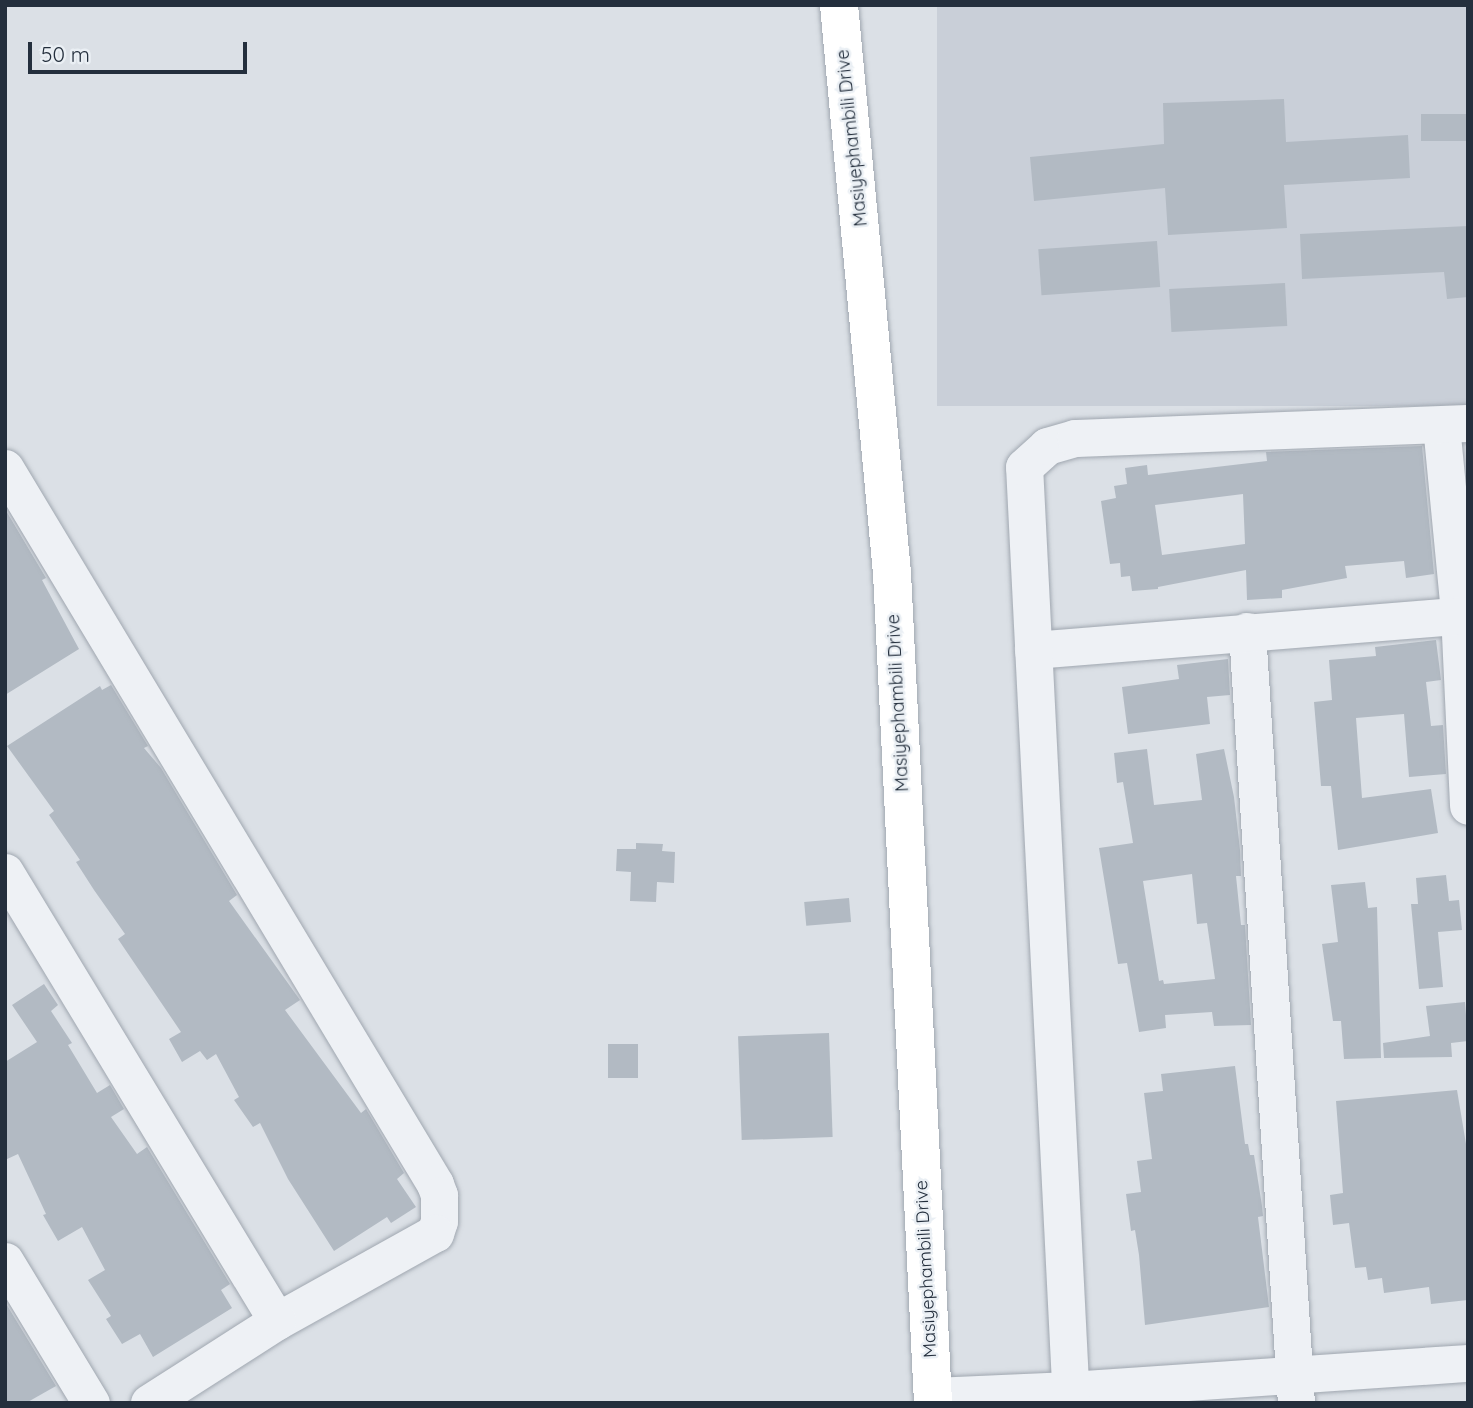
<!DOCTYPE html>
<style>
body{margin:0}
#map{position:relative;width:1473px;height:1408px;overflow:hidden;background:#dbe0e6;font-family:Quicksand,sans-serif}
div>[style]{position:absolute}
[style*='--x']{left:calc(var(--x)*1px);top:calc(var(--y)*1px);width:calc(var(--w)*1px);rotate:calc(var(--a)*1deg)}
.built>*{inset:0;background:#c9cfd8;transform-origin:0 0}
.building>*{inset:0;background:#b2bac3;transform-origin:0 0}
.roads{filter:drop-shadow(0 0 2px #a0a7b0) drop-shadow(0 0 2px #a0a7b0)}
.minor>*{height:37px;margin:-18.5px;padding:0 18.5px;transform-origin:18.5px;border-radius:18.5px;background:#eef1f5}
.major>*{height:38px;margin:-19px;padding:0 19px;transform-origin:19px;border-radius:19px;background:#fff}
span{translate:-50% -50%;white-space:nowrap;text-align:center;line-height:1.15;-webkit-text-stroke:5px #eaeff4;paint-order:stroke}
.street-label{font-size:18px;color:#242f3d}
.frame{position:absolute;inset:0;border:7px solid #242f3d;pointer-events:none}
.scale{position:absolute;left:28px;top:42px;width:219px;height:32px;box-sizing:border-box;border:4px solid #242f3d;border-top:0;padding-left:9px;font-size:21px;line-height:24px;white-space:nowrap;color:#242f3d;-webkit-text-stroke:5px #eaeff4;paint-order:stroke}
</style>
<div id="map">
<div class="built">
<div style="left:937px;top:5px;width:531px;height:401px"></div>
</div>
<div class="building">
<div style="clip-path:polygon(1284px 99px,1286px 142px,1408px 135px,1410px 178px,1284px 185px,1287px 228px,1168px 235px,1165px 188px,1034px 201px,1030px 157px,1164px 144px,1163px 103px)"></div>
<div style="left:1468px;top:114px;width:27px;height:47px;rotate:90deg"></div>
<div style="clip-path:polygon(1468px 226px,1468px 297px,1447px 299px,1444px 272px,1302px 279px,1300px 234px)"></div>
<div style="left:1157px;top:241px;width:46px;height:119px;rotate:86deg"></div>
<div style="left:1285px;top:283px;width:43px;height:116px;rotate:87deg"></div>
<div style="clip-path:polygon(evenodd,1422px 446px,1434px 574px,1406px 578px,1404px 561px,1345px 566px,1347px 578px,1282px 590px,1282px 598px,1247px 600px,1246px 570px,1158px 587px,1158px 589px,1132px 591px,1130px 576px,1121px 577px,1120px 563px,1110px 564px,1101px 501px,1116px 498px,1114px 486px,1127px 484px,1125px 468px,1147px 465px,1148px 475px,1267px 461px,1266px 452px,1422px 446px,1243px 494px,1245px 544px,1162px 555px,1155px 505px,1243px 494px)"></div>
<div style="clip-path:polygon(5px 509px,46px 578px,42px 580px,79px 649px,5px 695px)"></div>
<div style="clip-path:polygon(1436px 640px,1441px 680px,1426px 682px,1431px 726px,1443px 725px,1446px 774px,1409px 777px,1404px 714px,1356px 718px,1362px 798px,1431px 789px,1438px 833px,1338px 850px,1331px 786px,1321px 786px,1314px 702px,1332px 700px,1329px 660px,1376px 656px,1375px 647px)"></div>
<div style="clip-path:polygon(1228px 659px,1230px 695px,1207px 697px,1210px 724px,1128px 734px,1122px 687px,1179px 679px,1177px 665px)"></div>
<div style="clip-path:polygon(111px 685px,148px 746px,144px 748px,161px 768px,237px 895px,229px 901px,300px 1000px,285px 1010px,361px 1113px,366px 1109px,404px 1173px,397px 1179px,416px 1207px,391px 1223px,387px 1217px,334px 1251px,288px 1179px,260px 1123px,253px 1127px,234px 1100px,239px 1097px,216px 1054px,207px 1060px,200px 1051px,182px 1062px,169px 1039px,181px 1032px,118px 939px,125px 934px,94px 890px,76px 862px,80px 860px,49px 815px,54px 811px,7px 746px,100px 686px,102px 690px)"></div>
<div style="clip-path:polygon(evenodd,1147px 749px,1154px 805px,1202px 800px,1196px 754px,1224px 749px,1234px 797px,1240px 850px,1241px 876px,1236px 876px,1241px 925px,1245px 925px,1251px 1025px,1214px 1026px,1212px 1012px,1165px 1015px,1166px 1028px,1139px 1032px,1127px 963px,1118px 964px,1099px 848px,1133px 843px,1123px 782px,1117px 783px,1114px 753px,1147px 749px,1192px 874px,1197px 924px,1207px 923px,1215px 979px,1164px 984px,1163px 980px,1159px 981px,1143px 881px,1192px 874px)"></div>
<div style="clip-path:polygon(636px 843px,663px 844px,662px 851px,675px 852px,674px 883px,657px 882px,656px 902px,630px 901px,631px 872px,616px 871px,617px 849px,636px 849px)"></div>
<div style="clip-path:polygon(1446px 875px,1449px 901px,1459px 900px,1462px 930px,1438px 932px,1443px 987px,1419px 989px,1411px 904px,1418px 904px,1416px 878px)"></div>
<div style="clip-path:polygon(1365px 882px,1368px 908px,1377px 907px,1381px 1058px,1344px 1059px,1341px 1021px,1333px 1021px,1322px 944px,1338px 942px,1331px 885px)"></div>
<div style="left:849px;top:898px;width:24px;height:45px;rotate:85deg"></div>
<div style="clip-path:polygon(44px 984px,58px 1005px,51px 1011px,72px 1043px,68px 1045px,97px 1093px,110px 1085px,124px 1109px,111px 1117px,137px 1154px,147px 1147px,230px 1284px,221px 1290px,232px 1308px,153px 1357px,140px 1334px,122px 1344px,106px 1319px,111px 1316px,88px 1280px,105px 1270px,82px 1227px,58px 1241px,43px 1215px,46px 1214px,18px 1154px,5px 1160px,5px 1062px,37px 1042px,12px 1005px)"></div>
<div style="clip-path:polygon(1465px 1002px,1468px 1041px,1451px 1043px,1452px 1057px,1384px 1058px,1383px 1043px,1430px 1036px,1426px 1006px)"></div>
<div style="left:829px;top:1033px;width:104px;height:91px;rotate:88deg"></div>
<div style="left:608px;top:1044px;width:30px;height:34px"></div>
<div style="clip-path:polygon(1235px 1066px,1245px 1144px,1248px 1144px,1250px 1155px,1254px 1155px,1262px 1206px,1263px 1216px,1258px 1217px,1269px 1307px,1145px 1325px,1139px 1255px,1135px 1230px,1131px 1231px,1126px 1194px,1141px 1192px,1137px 1161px,1152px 1159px,1144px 1093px,1163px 1091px,1161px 1074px)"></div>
<div style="clip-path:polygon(1457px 1090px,1468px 1156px,1468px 1300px,1431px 1304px,1429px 1287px,1384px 1293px,1382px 1278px,1368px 1280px,1366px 1267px,1355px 1268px,1349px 1223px,1333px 1225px,1330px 1195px,1343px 1193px,1336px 1101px)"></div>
<div style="clip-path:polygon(5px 1302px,56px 1386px,26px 1403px,5px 1403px)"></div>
</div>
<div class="roads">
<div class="minor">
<div style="--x:1441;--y:425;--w:189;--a:84.5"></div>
<div style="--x:1459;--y:613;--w:193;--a:87.3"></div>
<div style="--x:5;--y:468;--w:835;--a:59.01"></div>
<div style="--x:435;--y:1184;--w:12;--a:70"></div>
<div style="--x:439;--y:1195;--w:26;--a:90"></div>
<div style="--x:439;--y:1221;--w:13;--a:108"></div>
<div style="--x:435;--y:1233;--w:181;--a:150.9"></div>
<div style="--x:277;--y:1321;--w:152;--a:147.4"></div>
<div style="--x:1247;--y:631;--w:774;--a:86.37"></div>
<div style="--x:1033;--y:650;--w:436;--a:-4.6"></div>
<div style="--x:5;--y:872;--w:525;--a:58.79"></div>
<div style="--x:5;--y:1261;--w:166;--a:58.8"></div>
<div style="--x:933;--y:1396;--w:137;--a:-2.5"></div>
<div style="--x:1070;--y:1390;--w:399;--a:-3.9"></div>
<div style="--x:1071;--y:1403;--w:937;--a:-92.87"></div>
<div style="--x:1024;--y:467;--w:31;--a:-42"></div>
<div style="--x:1047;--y:446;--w:29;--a:-16"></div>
<div style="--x:1075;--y:438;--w:393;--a:-2.2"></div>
</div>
<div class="major">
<div style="--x:839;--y:5;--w:570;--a:84.67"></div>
<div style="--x:892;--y:573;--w:831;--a:87.17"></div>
</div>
</div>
<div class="street-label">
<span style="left:852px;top:138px;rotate:-96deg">Masiyephambili Drive</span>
<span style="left:898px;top:703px;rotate:-93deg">Masiyephambili Drive</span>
<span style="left:926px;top:1269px;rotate:-93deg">Masiyephambili Drive</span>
</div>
<div class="frame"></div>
<div class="scale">50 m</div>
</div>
